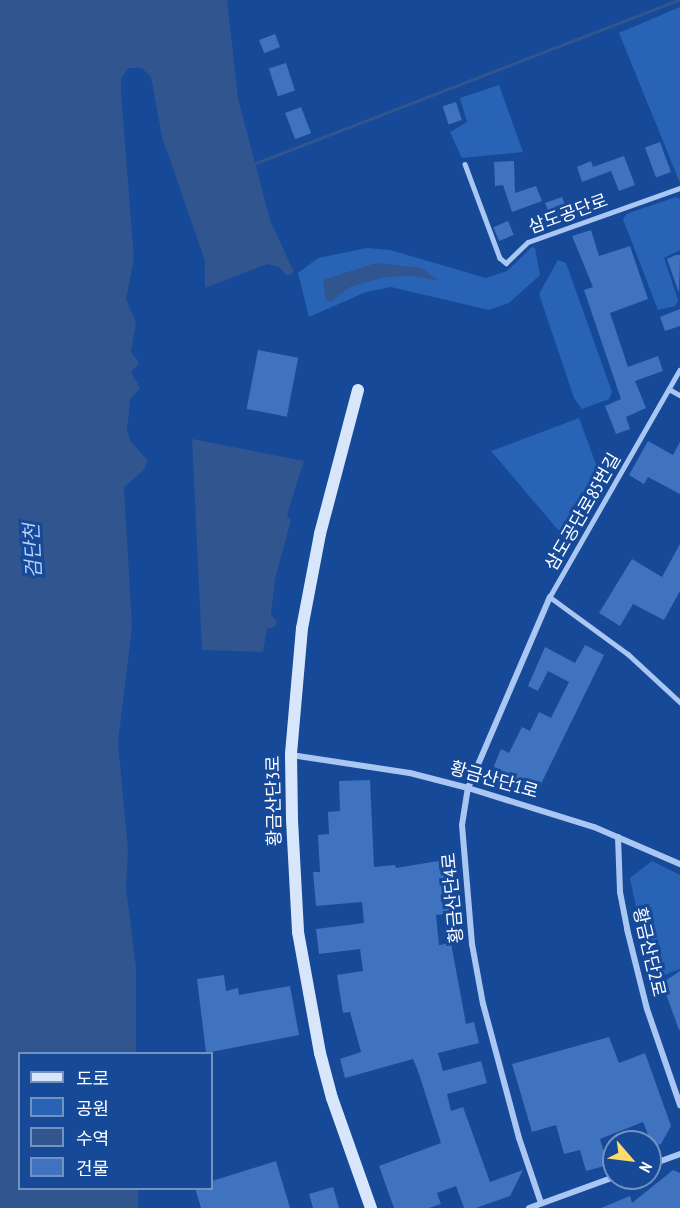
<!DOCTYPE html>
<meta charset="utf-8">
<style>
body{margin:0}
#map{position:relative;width:680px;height:1208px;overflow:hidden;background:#164998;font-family:"PT Sans Narrow","Noto Sans KR",sans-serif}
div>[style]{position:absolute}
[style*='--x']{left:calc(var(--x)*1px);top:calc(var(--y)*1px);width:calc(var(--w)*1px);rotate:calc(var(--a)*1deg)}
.green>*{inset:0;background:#2963b6}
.water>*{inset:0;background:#30558f}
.stream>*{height:3px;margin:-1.5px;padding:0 1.5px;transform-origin:1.5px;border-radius:1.5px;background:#30558f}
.building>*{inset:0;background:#3f73bf;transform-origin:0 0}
.lane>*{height:4.5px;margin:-2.25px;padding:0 2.25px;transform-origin:2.25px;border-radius:2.25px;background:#a9c7f2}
.street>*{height:6px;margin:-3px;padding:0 3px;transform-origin:3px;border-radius:3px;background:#a9c7f2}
.secondary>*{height:12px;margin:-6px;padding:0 6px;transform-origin:6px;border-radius:6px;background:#d8e6fc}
span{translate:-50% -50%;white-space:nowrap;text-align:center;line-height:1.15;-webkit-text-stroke:6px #164998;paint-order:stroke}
.street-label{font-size:18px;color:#fff}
.water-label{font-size:20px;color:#b6d1f8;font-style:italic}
.legend{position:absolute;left:18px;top:1052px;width:195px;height:138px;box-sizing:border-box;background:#164998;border:2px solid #7392c1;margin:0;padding:8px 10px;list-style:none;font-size:18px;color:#fff}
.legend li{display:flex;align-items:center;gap:12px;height:30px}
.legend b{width:30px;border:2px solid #7392c1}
.north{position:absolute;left:602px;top:1130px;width:60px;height:60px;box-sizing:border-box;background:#164998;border:2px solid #7392c1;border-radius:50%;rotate:118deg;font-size:16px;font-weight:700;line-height:24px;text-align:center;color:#fff}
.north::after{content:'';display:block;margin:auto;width:21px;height:27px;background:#ffda6a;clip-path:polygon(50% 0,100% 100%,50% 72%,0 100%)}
</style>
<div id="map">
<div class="green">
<div style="clip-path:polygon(680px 7px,680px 183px,619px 33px)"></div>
<div style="clip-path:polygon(499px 85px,523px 152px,462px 158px,450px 132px,467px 122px,460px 98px)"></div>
<div style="clip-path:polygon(676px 197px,680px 199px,680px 250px,664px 258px,678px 300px,675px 306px,658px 310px,623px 219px,626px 214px)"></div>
<div style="clip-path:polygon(532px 247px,535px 248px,540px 275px,509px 303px,489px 310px,391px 287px,366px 292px,309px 317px,298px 273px,318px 258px,367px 248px,390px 250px,486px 278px,507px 271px)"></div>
<div style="clip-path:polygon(558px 260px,566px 263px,612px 392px,609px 399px,582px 409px,574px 398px,539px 294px)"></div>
<div style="clip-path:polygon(579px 418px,605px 489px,570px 544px,491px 451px)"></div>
<div style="clip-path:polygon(652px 861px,680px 875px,680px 969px,651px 980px,630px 878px)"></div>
</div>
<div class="water">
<div style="clip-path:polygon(0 0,227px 0,238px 98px,270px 220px,294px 272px,287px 276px,279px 267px,267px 264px,205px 288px,205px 261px,162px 137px,151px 77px,142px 68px,128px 68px,121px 79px,121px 92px,134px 259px,126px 299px,136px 322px,131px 352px,139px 363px,131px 372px,140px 388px,130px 400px,127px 430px,131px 442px,148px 461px,143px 471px,124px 487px,132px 627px,118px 743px,128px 849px,126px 888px,136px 967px,136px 1053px,20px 1054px,20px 1188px,138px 1189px,138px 1208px,0 1208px)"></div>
<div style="clip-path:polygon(376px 263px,422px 268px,439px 281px,413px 276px,385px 277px,350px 287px,331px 302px,326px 300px,323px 280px)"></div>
<div style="clip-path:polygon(192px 439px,304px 461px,290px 505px,287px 516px,291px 520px,275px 579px,271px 615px,277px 621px,275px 627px,267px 629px,263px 652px,202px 650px)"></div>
</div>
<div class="stream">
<div style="--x:253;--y:164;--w:456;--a:-21.1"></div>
</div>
<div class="building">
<div style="left:275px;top:34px;width:14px;height:17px;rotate:69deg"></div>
<div style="left:286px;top:63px;width:29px;height:18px;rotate:72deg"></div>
<div style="left:456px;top:102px;width:19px;height:14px;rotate:72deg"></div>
<div style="left:301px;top:107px;width:28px;height:17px;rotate:69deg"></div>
<div style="left:660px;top:142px;width:32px;height:16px;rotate:70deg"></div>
<div style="clip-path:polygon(624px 156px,635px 185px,619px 191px,611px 171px,582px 182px,577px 167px,591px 161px,593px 167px)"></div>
<div style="clip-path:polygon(514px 161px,515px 193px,536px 186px,542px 201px,512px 212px,503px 185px,495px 186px,494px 162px)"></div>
<div style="clip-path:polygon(593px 194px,599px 209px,554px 226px,545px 203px,562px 197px,565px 205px)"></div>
<div style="left:508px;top:221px;width:15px;height:16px;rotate:67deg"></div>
<div style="clip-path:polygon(591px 230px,599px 256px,630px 246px,648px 299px,610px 313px,628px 367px,658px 356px,663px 371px,635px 381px,646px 408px,626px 417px,630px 429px,616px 434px,605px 406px,621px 399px,584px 290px,593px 287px,572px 236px)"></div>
<div style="clip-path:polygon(676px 255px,680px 255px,679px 293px,667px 259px)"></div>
<div style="clip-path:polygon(680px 309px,680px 326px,665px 331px,660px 317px)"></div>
<div style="left:258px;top:350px;width:41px;height:60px;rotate:11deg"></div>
<div style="clip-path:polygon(648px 441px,673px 455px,680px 442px,680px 494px,648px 477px,644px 484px,629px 475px)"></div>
<div style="clip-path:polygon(680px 544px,680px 591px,664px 620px,633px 604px,620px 626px,599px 613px,632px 559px,662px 577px)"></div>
<div style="clip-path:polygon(585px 645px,604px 655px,537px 792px,503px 784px,494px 766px,501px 749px,509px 753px,522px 727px,530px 731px,539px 712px,551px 718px,569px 682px,548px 671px,538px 691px,528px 686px,545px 647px,575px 663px)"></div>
<div style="clip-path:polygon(370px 780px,374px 867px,395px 865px,396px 868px,444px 860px,448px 904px,454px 903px,455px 913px,436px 915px,439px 945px,451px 943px,466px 1024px,474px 1022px,479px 1043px,438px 1053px,443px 1071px,481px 1061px,487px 1083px,447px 1094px,451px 1111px,463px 1107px,490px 1182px,523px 1170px,510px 1196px,476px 1208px,464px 1208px,456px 1186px,437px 1193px,441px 1204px,429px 1208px,394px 1208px,379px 1166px,441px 1143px,418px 1071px,413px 1059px,345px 1078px,340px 1059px,361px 1052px,350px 1012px,343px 1013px,337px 975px,363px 971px,360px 949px,319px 954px,316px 929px,364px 923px,362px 902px,316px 906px,313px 872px,320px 872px,318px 835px,329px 834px,328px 812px,340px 811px,339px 781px)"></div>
<div style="clip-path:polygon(680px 971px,680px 1030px,679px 1030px,662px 983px)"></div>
<div style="clip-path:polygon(224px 975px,226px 991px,238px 988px,239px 995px,290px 986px,299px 1035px,206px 1053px,197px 979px)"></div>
<div style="clip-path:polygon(609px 1037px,619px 1063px,645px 1053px,671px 1126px,661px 1144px,653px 1147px,643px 1122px,600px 1139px,608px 1165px,586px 1171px,580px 1150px,564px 1154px,556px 1125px,532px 1132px,512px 1064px)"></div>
<div style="clip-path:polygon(276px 1161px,290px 1208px,201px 1208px,195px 1188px,212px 1188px,212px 1181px)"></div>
<div style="clip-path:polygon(673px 1170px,680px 1173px,680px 1208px,601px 1208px,630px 1196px,632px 1203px)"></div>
<div style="clip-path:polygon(333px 1187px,339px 1208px,313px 1208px,309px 1194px)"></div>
</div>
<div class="lane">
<div style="--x:465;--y:164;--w:100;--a:69.6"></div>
<div style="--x:500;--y:258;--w:8;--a:40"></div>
<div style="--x:506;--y:263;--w:30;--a:-44"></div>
<div style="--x:528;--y:242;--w:161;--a:-19.6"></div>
<div style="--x:680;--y:370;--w:262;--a:119.8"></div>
<div style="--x:550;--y:597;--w:97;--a:36.2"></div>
<div style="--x:628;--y:654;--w:71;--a:42.7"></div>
<div style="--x:669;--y:389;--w:13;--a:29"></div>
</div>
<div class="street">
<div style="--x:291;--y:755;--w:120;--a:8.6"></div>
<div style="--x:410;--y:773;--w:60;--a:14.5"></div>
<div style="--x:468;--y:788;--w:132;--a:17.2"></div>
<div style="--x:594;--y:827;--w:94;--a:23.3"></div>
<div style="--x:618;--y:837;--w:55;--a:87.9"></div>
<div style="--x:620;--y:892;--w:38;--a:79"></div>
<div style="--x:627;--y:929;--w:82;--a:76"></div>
<div style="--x:647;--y:1009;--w:102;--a:71"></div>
<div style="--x:650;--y:1165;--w:32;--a:-20"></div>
<div style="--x:541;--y:1203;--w:69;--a:-108.7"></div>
<div style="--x:519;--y:1138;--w:139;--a:-105"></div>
<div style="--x:483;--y:1004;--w:61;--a:-100.4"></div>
<div style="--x:472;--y:944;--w:119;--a:-94.8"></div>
<div style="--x:462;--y:825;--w:37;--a:-81"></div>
<div style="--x:468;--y:788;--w:208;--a:-66.8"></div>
<div style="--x:529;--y:1208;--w:90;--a:-20"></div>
</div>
<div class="secondary">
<div style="--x:358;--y:390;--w:149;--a:104.8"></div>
<div style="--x:320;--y:534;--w:96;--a:100.8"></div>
<div style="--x:302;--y:628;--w:127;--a:95"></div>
<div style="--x:291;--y:755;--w:65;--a:89.1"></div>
<div style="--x:292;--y:820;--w:112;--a:86.9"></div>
<div style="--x:298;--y:932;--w:123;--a:79.7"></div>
<div style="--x:320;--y:1053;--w:47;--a:75.1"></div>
<div style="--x:332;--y:1098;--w:117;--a:70.5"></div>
</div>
<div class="street-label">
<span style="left:568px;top:214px;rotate:-20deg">삼도공단로</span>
<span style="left:583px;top:512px;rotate:-60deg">삼도공단로85번길</span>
<span style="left:494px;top:780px;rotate:16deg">황금산단1로</span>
<span style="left:274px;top:801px;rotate:-91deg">황금산단3로</span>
<span style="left:453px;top:898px;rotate:-95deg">황금산단4로</span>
<span style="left:649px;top:952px;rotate:77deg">황금산단2로</span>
</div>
<div class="water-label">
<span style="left:33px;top:551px;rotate:-93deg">검단천</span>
</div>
<ul class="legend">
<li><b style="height:8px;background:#d8e6fc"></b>도로</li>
<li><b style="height:16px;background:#2963b6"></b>공원</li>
<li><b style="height:16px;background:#30558f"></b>수역</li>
<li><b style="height:16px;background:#3f73bf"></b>건물</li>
</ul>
<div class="north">N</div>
</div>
